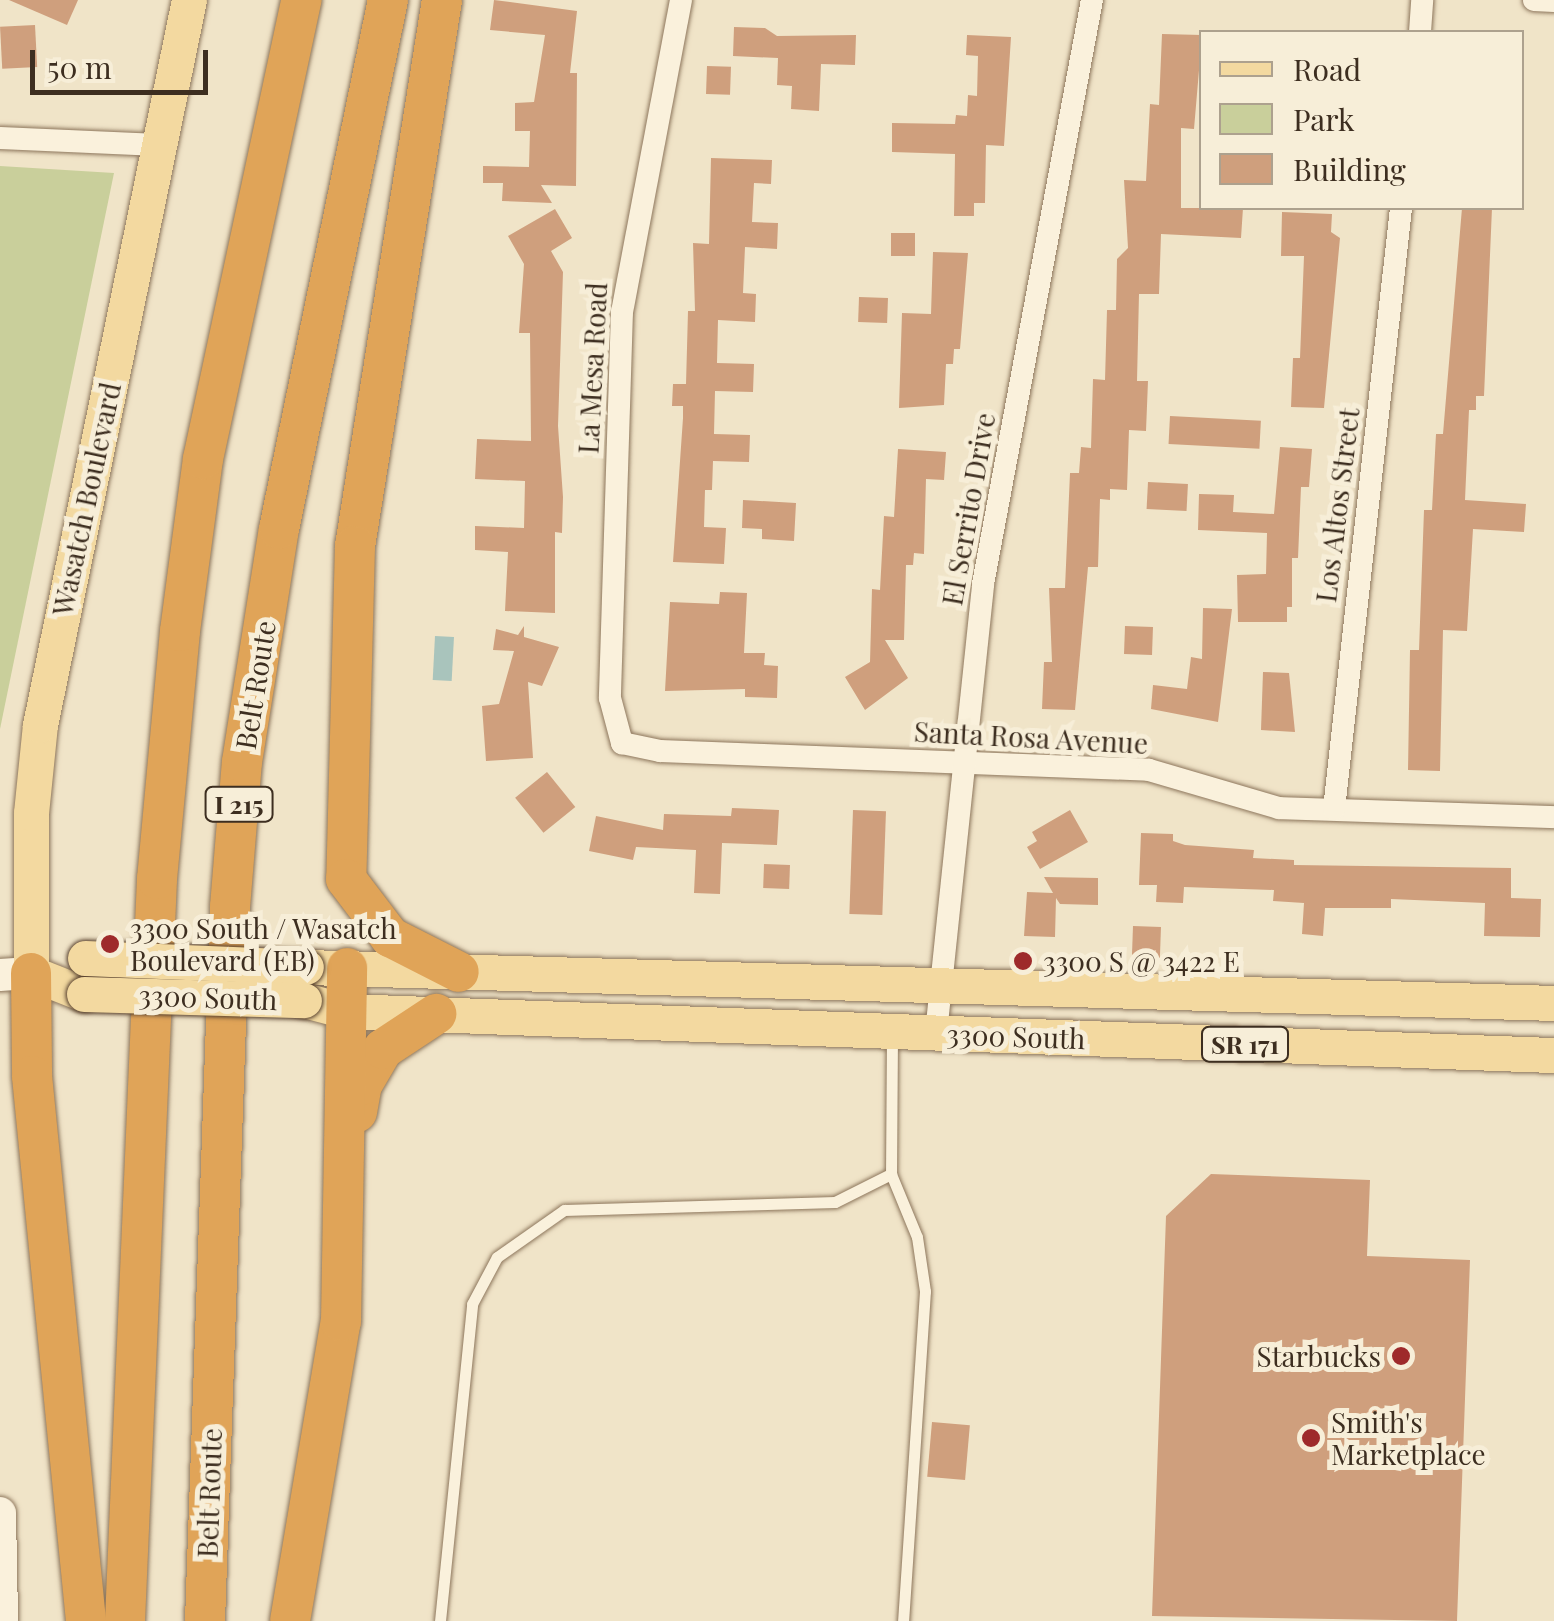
<!DOCTYPE html>
<style>
body{margin:0}
#map{position:relative;width:1554px;height:1621px;overflow:hidden;background:#f0e4c8;font-family:"Playfair Display",serif}
div>[style]{position:absolute}
[style*='--x']{left:calc(var(--x)*1px);top:calc(var(--y)*1px);width:calc(var(--w)*1px);rotate:calc(var(--a)*1deg)}
.green>*{inset:0;background:#c9cf9b}
.water>*{inset:0;background:#a9c4bc;transform-origin:0 0}
.building>*{inset:0;background:#cf9f7d;transform-origin:0 0}
.roads{filter:drop-shadow(0 0 2px #8d765c) drop-shadow(0 0 2px #8d765c)}
.lane>*{height:11px;margin:-5.5px;padding:0 5.5px;transform-origin:5.5px;border-radius:5.5px;background:#faf1dc}
.street>*{height:22px;margin:-11px;padding:0 11px;transform-origin:11px;border-radius:11px;background:#faf1dc}
.secondary>*{height:32px;margin:-16px;padding:0 16px;transform-origin:16px;border-radius:16px;background:#faf1dc}
.primary>*{height:35px;margin:-17.5px;padding:0 17.5px;transform-origin:17.5px;border-radius:17.5px;background:#f3d9a0}
.highway>*{height:40px;margin:-20px;padding:0 20px;transform-origin:20px;border-radius:20px;background:#e0a458}
.bridges{filter:drop-shadow(0 0 2px #5b4430) drop-shadow(0 0 2px #5b4430)}
.primary-bridge>*{height:35px;margin:-17.5px;padding:0 17.5px;transform-origin:17.5px;border-radius:17.5px;background:#f3d9a0}
.dots>*{width:28px;height:28px;translate:-50% -50%;box-sizing:border-box;border:5px solid #f7eed8;border-radius:50%}
span{translate:-50% -50%;white-space:nowrap;text-align:center;line-height:1.15;-webkit-text-stroke:10px #f7eed8;paint-order:stroke}
.shield-label span{padding:2px 8px;background:#f7eed8;border:2px solid;border-radius:8px;-webkit-text-stroke-width:0}
.shield-label{font-size:25px;color:#3d2e20;font-weight:700}
.street-label{font-size:28px;color:#3d2e20}
.poi-label{font-size:28px;color:#3d2e20}
.left{translate:0 -50%;text-align:left}
.right{translate:-100% -50%;text-align:right}
.legend{position:absolute;left:1199px;top:30px;width:325px;height:180px;box-sizing:border-box;background:#f7eed8;border:2px solid #ada18e;margin:0;padding:12px 18px;list-style:none;font-size:30px;color:#3d2e20}
.legend li{display:flex;align-items:center;gap:20px;height:50px}
.legend b{width:50px;border:2px solid #ada18e}
.scale{position:absolute;left:30px;top:50px;width:178px;height:45px;box-sizing:border-box;border:5px solid #3d2e20;border-top:0;padding-left:12px;font-size:30px;line-height:35px;white-space:nowrap;color:#3d2e20;-webkit-text-stroke:8px #f7eed8;paint-order:stroke}
</style>
<div id="map">
<div class="green">
<div style="clip-path:polygon(0 166px,114px 173px,0 729px)"></div>
</div>
<div class="water">
<div style="left:435px;top:636px;width:19px;height:44px;rotate:3deg"></div>
</div>
<div class="building">
<div style="clip-path:polygon(9px 0,78px 0,67px 25px)"></div>
<div style="clip-path:polygon(494px 0,577px 11px,570px 73px,577px 73px,576px 186px,541px 185px,552px 203px,502px 201px,503px 183px,483px 183px,483px 166px,529px 167px,530px 131px,515px 131px,515px 103px,534px 102px,545px 35px,490px 30px)"></div>
<div style="left:35px;top:25px;width:42px;height:35px;rotate:87deg"></div>
<div style="clip-path:polygon(734px 27px,765px 28px,777px 36px,856px 35px,855px 65px,821px 64px,819px 111px,791px 109px,792px 86px,777px 85px,778px 58px,733px 56px)"></div>
<div style="clip-path:polygon(1162px 34px,1202px 35px,1194px 129px,1181px 128px,1181px 208px,1243px 208px,1241px 238px,1161px 234px,1159px 294px,1139px 294px,1137px 381px,1148px 381px,1146px 431px,1129px 430px,1127px 490px,1110px 489px,1110px 500px,1100px 499px,1098px 567px,1088px 567px,1075px 710px,1042px 709px,1044px 662px,1052px 662px,1049px 588px,1065px 588px,1070px 473px,1079px 473px,1081px 447px,1091px 448px,1093px 379px,1105px 380px,1107px 310px,1116px 310px,1117px 259px,1128px 248px,1124px 180px,1146px 181px,1150px 104px,1159px 105px)"></div>
<div style="clip-path:polygon(967px 35px,1011px 37px,1004px 146px,986px 145px,985px 203px,974px 203px,974px 216px,954px 216px,955px 154px,892px 152px,892px 123px,955px 124px,956px 115px,967px 116px,968px 95px,977px 96px,978px 56px,966px 55px)"></div>
<div style="left:707px;top:66px;width:24px;height:28px;rotate:2deg"></div>
<div style="clip-path:polygon(711px 158px,772px 160px,771px 184px,754px 183px,752px 222px,778px 223px,777px 249px,745px 247px,743px 293px,756px 294px,755px 322px,718px 320px,717px 363px,754px 364px,753px 392px,715px 391px,714px 434px,750px 435px,749px 462px,713px 461px,712px 490px,705px 490px,704px 527px,726px 528px,724px 564px,673px 562px,683px 418px,683px 406px,672px 406px,673px 384px,686px 384px,688px 311px,695px 311px,693px 243px,709px 244px)"></div>
<div style="clip-path:polygon(1462px 208px,1492px 208px,1484px 396px,1476px 396px,1476px 410px,1469px 410px,1465px 500px,1526px 504px,1524px 532px,1473px 529px,1467px 631px,1443px 630px,1440px 771px,1408px 770px,1410px 650px,1419px 650px,1424px 510px,1432px 510px,1436px 434px,1443px 434px)"></div>
<div style="clip-path:polygon(555px 209px,572px 238px,551px 251px,563px 272px,558px 426px,563px 497px,562px 533px,555px 532px,555px 613px,505px 611px,508px 552px,475px 550px,475px 526px,524px 528px,525px 481px,475px 479px,477px 439px,531px 441px,530px 333px,519px 333px,524px 264px,508px 236px)"></div>
<div style="clip-path:polygon(1282px 212px,1332px 214px,1331px 232px,1340px 238px,1324px 408px,1291px 407px,1293px 358px,1300px 358px,1304px 256px,1281px 256px)"></div>
<div style="left:891px;top:233px;width:24px;height:23px"></div>
<div style="clip-path:polygon(933px 252px,968px 253px,960px 349px,954px 349px,953px 364px,946px 364px,944px 405px,899px 408px,902px 313px,931px 314px)"></div>
<div style="left:859px;top:297px;width:29px;height:25px;rotate:2deg"></div>
<div style="left:1170px;top:416px;width:91px;height:28px;rotate:3deg"></div>
<div style="clip-path:polygon(1280px 447px,1312px 449px,1309px 487px,1301px 487px,1298px 558px,1292px 558px,1292px 607px,1287px 607px,1287px 622px,1238px 622px,1237px 575px,1266px 574px,1267px 533px,1198px 530px,1199px 494px,1234px 495px,1233px 512px,1274px 514px)"></div>
<div style="clip-path:polygon(898px 449px,946px 452px,944px 480px,926px 479px,924px 554px,914px 553px,913px 565px,906px 565px,904px 640px,885px 640px,908px 678px,865px 710px,845px 677px,870px 662px,872px 589px,880px 590px,884px 516px,894px 517px)"></div>
<div style="left:1148px;top:482px;width:40px;height:27px;rotate:3deg"></div>
<div style="clip-path:polygon(743px 500px,796px 503px,794px 541px,762px 539px,762px 529px,742px 528px)"></div>
<div style="clip-path:polygon(720px 592px,747px 593px,744px 653px,765px 653px,764px 665px,778px 666px,777px 698px,745px 697px,745px 689px,665px 691px,670px 602px,719px 604px)"></div>
<div style="clip-path:polygon(1203px 608px,1232px 609px,1218px 722px,1151px 709px,1153px 685px,1187px 689px,1191px 657px,1202px 659px)"></div>
<div style="clip-path:polygon(524px 626px,524px 637px,559px 647px,542px 686px,528px 682px,533px 758px,486px 761px,482px 706px,499px 704px,514px 651px,493px 650px,496px 629px,518px 635px)"></div>
<div style="left:1125px;top:626px;width:28px;height:28px;rotate:2deg"></div>
<div style="clip-path:polygon(1263px 672px,1289px 673px,1295px 732px,1261px 730px)"></div>
<div style="left:547px;top:772px;width:45px;height:41px;rotate:51deg"></div>
<div style="clip-path:polygon(732px 808px,779px 810px,777px 845px,722px 843px,720px 894px,694px 893px,696px 850px,636px 847px,633px 860px,589px 851px,596px 816px,663px 830px,664px 814px,731px 816px)"></div>
<div style="left:853px;top:810px;width:33px;height:104px;rotate:2deg"></div>
<div style="clip-path:polygon(1070px 810px,1088px 842px,1040px 869px,1027px 847px,1037px 841px,1032px 832px)"></div>
<div style="clip-path:polygon(1141px 833px,1173px 834px,1173px 841px,1185px 845px,1254px 850px,1253px 858px,1294px 860px,1294px 865px,1511px 868px,1511px 898px,1541px 899px,1540px 937px,1484px 936px,1485px 903px,1391px 899px,1391px 908px,1325px 908px,1323px 936px,1302px 934px,1304px 903px,1273px 901px,1274px 890px,1184px 887px,1183px 903px,1156px 902px,1157px 885px,1139px 885px)"></div>
<div style="left:764px;top:864px;width:26px;height:24px;rotate:2deg"></div>
<div style="clip-path:polygon(1044px 877px,1098px 878px,1098px 905px,1060px 904px,1056px 898px,1055px 937px,1024px 936px,1027px 892px,1053px 893px)"></div>
<div style="left:1133px;top:926px;width:28px;height:31px;rotate:2deg"></div>
<div style="clip-path:polygon(1211px 1174px,1370px 1180px,1367px 1256px,1470px 1260px,1457px 1621px,1152px 1616px,1166px 1216px)"></div>
<div style="left:932px;top:1422px;width:38px;height:55px;rotate:5deg"></div>
</div>
<div class="roads">
<div class="lane">
<div style="--x:892;--y:1035;--w:139;--a:90.4"></div>
<div style="--x:891;--y:1174;--w:68;--a:67.6"></div>
<div style="--x:917;--y:1237;--w:55;--a:81.6"></div>
<div style="--x:925;--y:1291;--w:331;--a:93.8"></div>
<div style="--x:440;--y:1621;--w:319;--a:-84.2"></div>
<div style="--x:472;--y:1304;--w:53;--a:-62"></div>
<div style="--x:497;--y:1257;--w:82;--a:-35"></div>
<div style="--x:564;--y:1210;--w:271;--a:-1.7"></div>
<div style="--x:835;--y:1202;--w:63;--a:-26.6"></div>
</div>
<div class="street">
<div style="--x:681;--y:0;--w:317;--a:100.7"></div>
<div style="--x:622;--y:311;--w:387;--a:91.8"></div>
<div style="--x:610;--y:698;--w:47;--a:75.1"></div>
<div style="--x:622;--y:743;--w:39;--a:12"></div>
<div style="--x:660;--y:751;--w:489;--a:2.2"></div>
<div style="--x:1149;--y:770;--w:135;--a:16.3"></div>
<div style="--x:1279;--y:808;--w:275;--a:1.9"></div>
<div style="--x:1534;--y:0;--w:20;--a:3"></div>
<div style="--x:1420;--y:32;--w:32;--a:-86"></div>
<div style="--x:0;--y:138;--w:159;--a:2.5"></div>
<div style="--x:1334;--y:809;--w:605;--a:-83.64"></div>
<div style="--x:936;--y:1033;--w:451;--a:-84"></div>
<div style="--x:983;--y:584;--w:594;--a:-79.43"></div>
</div>
<div class="secondary">
<div style="--x:0;--y:975;--w:31;--a:-4"></div>
<div style="--x:0;--y:1513;--w:108;--a:88.9"></div>
</div>
<div class="primary">
<div style="--x:306;--y:967;--w:1249;--a:1.65"></div>
<div style="--x:31;--y:973;--w:160;--a:-90"></div>
<div style="--x:31;--y:813;--w:88;--a:-84.2"></div>
<div style="--x:40;--y:725;--w:740;--a:-78.39"></div>
<div style="--x:31;--y:973;--w:57;--a:21.6"></div>
<div style="--x:304;--y:1000;--w:43;--a:14.7"></div>
<div style="--x:346;--y:1011;--w:1209;--a:2.09"></div>
</div>
<div class="highway">
<div style="--x:442;--y:0;--w:553;--a:99.05"></div>
<div style="--x:355;--y:546;--w:333;--a:91.5"></div>
<div style="--x:346;--y:879;--w:73;--a:52.8"></div>
<div style="--x:390;--y:937;--w:77;--a:26.9"></div>
<div style="--x:31;--y:973;--w:103;--a:89.4"></div>
<div style="--x:32;--y:1076;--w:548;--a:84.34"></div>
<div style="--x:357;--y:1112;--w:27;--a:-80"></div>
<div style="--x:362;--y:1085;--w:42;--a:-59.7"></div>
<div style="--x:383;--y:1049;--w:64;--a:-33.4"></div>
<div style="--x:125;--y:1621;--w:743;--a:-87.53"></div>
<div style="--x:157;--y:879;--w:249;--a:-84.7"></div>
<div style="--x:180;--y:631;--w:174;--a:-82.4"></div>
<div style="--x:203;--y:459;--w:469;--a:-77.9"></div>
<div style="--x:205;--y:1621;--w:714;--a:-87.99"></div>
<div style="--x:230;--y:907;--w:145;--a:-85.3"></div>
<div style="--x:242;--y:762;--w:236;--a:-81"></div>
<div style="--x:279;--y:529;--w:540;--a:-78.36"></div>
<div style="--x:290;--y:1621;--w:304;--a:-80.4"></div>
<div style="--x:341;--y:1321;--w:353;--a:-89"></div>
</div>
</div>
<div class="bridges">
<div class="primary-bridge">
<div style="--x:85;--y:958;--w:221;--a:2.3"></div>
<div style="--x:84;--y:994;--w:220;--a:1.6"></div>
</div>
</div>
<div class="dots">
<div style="left:110px;top:944px;background:#9e2a2b"></div>
<div style="left:1023px;top:961px;background:#9e2a2b"></div>
<div style="left:1401px;top:1356px;background:#9e2a2b"></div>
<div style="left:1311px;top:1438px;background:#9e2a2b"></div>
</div>
<div class="shield-label">
<span style="left:239px;top:804px">I 215</span>
<span style="left:1245px;top:1044px">SR 171</span>
</div>
<div class="street-label">
<span style="left:592px;top:368px;rotate:-87deg">La Mesa Road</span>
<span style="left:86px;top:499px;rotate:-78deg">Wasatch Boulevard</span>
<span style="left:1337px;top:505px;rotate:-83deg">Los Altos Street</span>
<span style="left:968px;top:509px;rotate:-80deg">El Serrito Drive</span>
<span style="left:255px;top:685px;rotate:-81deg">Belt Route</span>
<span style="left:1031px;top:737px;rotate:3deg">Santa Rosa Avenue</span>
<span style="left:208px;top:997px;rotate:2deg">3300 South</span>
<span style="left:1016px;top:1036px;rotate:2deg">3300 South</span>
<span style="left:209px;top:1493px;rotate:-88deg">Belt Route</span>
</div>
<div class="poi-label">
<span class="left" style="left:130px;top:944px">3300 South / Wasatch<br>Boulevard (EB)</span>
<span class="left" style="left:1043px;top:961px">3300 S @ 3422 E</span>
<span class="right" style="left:1381px;top:1356px">Starbucks</span>
<span class="left" style="left:1331px;top:1438px">Smith's<br>Marketplace</span>
</div>
<ul class="legend">
<li><b style="height:12px;background:#f3d9a0"></b>Road</li>
<li><b style="height:28px;background:#c9cf9b"></b>Park</li>
<li><b style="height:28px;background:#cf9f7d"></b>Building</li>
</ul>
<div class="scale">50 m</div>
</div>
